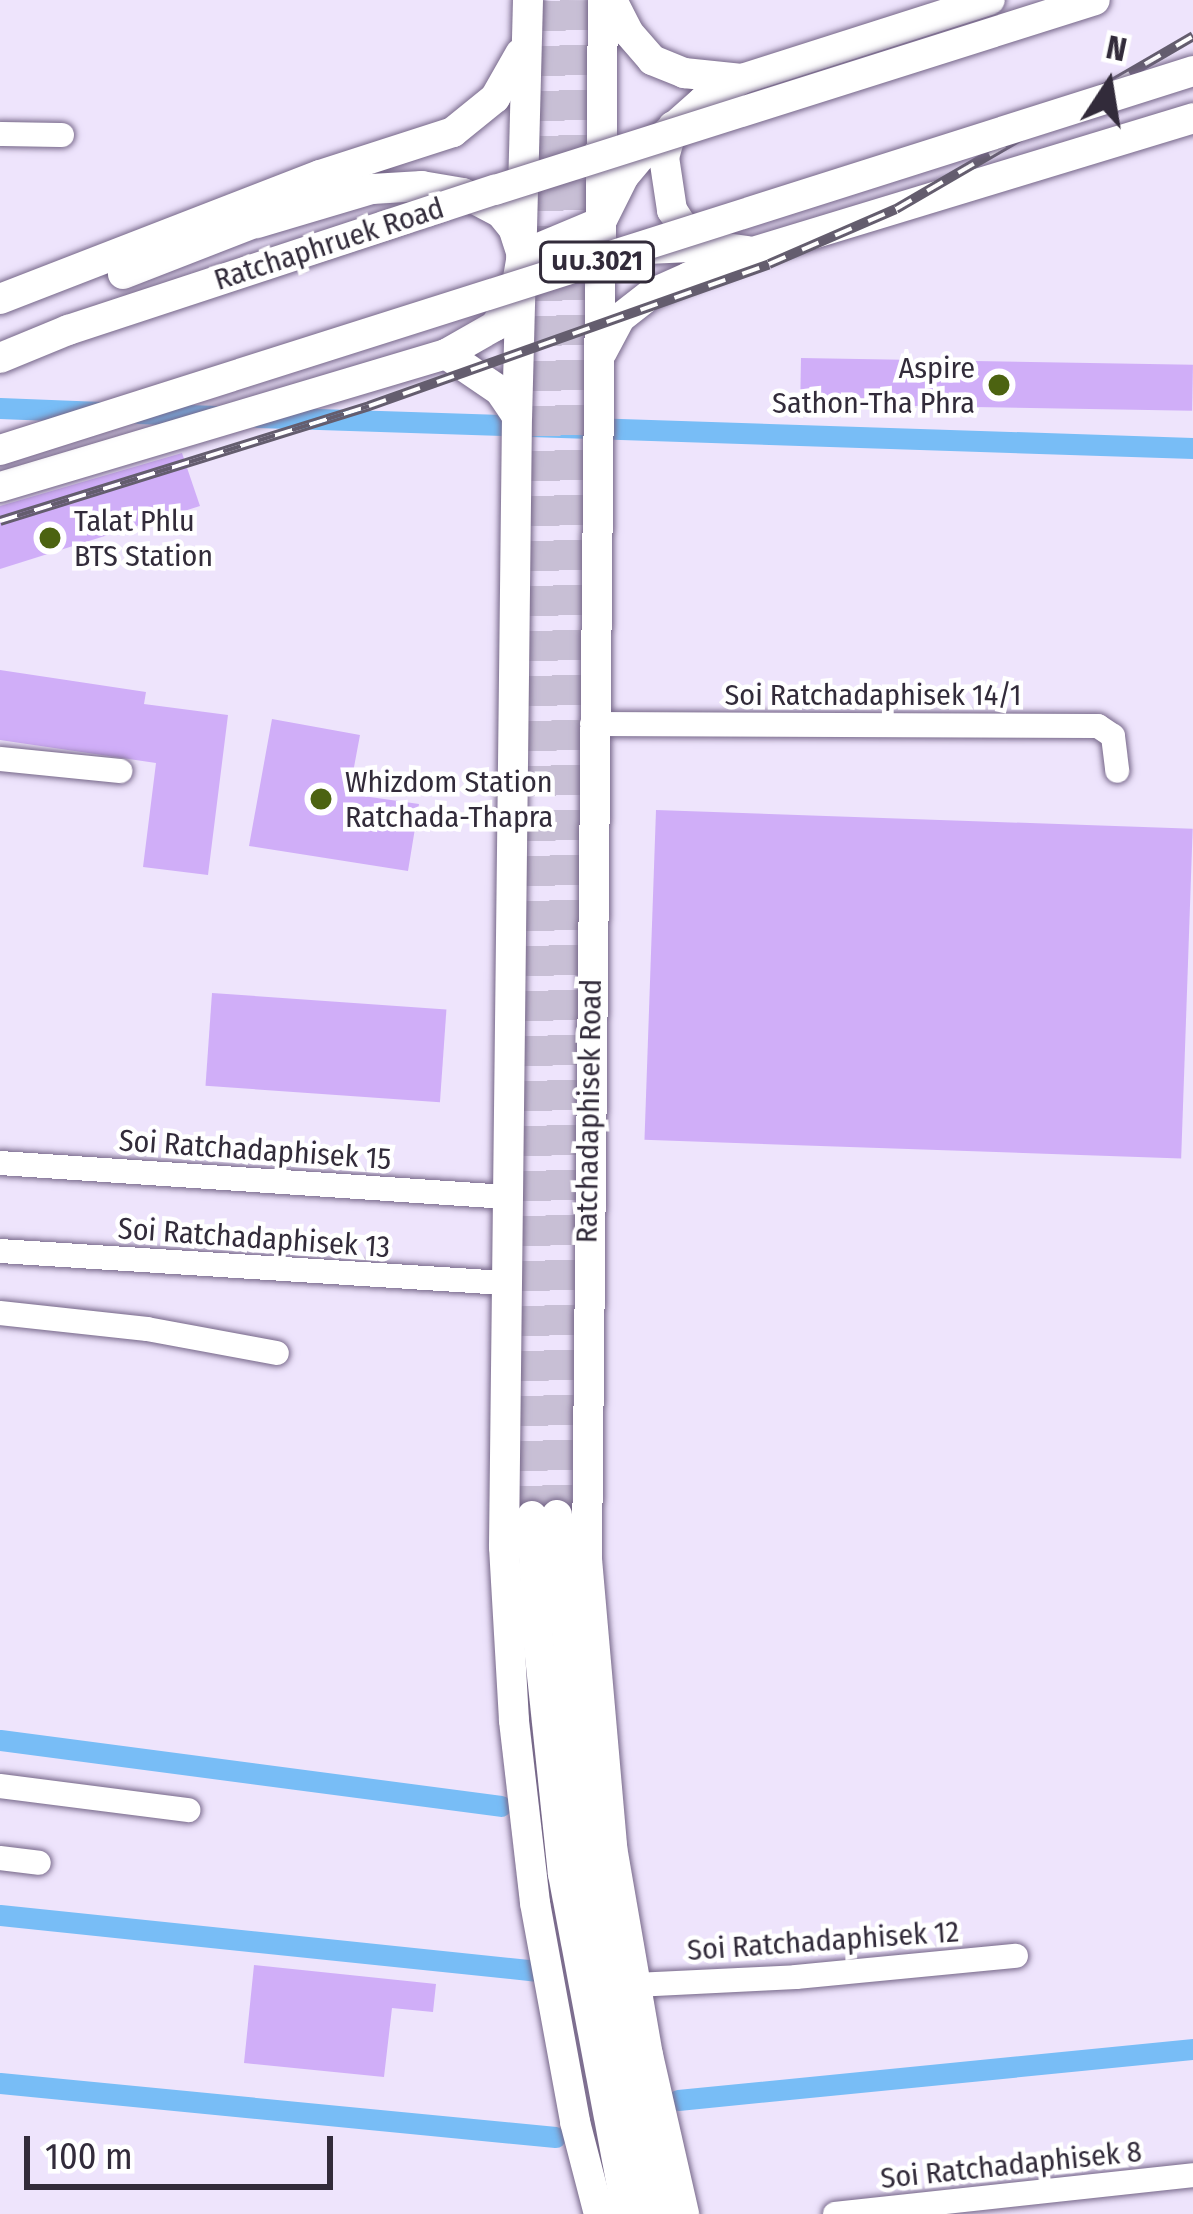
<!DOCTYPE html>
<meta charset="utf-8">
<style>
body{margin:0}
#map{position:relative;width:1193px;height:2214px;overflow:hidden;background:#eee4fc;font-family:"Fira Sans Condensed","Noto Sans Thai",sans-serif}
div>[style]{position:absolute}
[style*='--x']{left:calc(var(--x)*1px);top:calc(var(--y)*1px);width:calc(var(--w)*1px);rotate:calc(var(--a)*1deg)}
.canal>*{height:21px;margin:-10.5px;padding:0 10.5px;transform-origin:10.5px;border-radius:10.5px;background:#78bdf6}
.building>*{inset:0;background:#d0aef8;transform-origin:0 0}
.major-tunnel>*{height:30px;margin-top:-15px;transform-origin:0;background:repeating-linear-gradient(90deg,#c8bfd5 0 30px,transparent 0 45px)}
.roads{filter:drop-shadow(0 0 3px #756688) drop-shadow(0 0 3px #756688)}
.minor>*{height:24px;margin:-12px;padding:0 12px;transform-origin:12px;border-radius:12px;background:#fff}
.major>*{height:30px;margin:-15px;padding:0 15px;transform-origin:15px;border-radius:15px;background:#fff}
.rail>*{height:10px;margin-top:-5px;transform-origin:0;background:repeating-linear-gradient(90deg,#fff 0 18px,#645d6e 0 36px);box-sizing:border-box;border-block:3px solid #645d6e}
.bridges{filter:drop-shadow(0 0 3px #756688) drop-shadow(0 0 3px #756688)}
.major-bridge>*{height:30px;margin:-15px;padding:0 15px;transform-origin:15px;border-radius:15px;background:#fff}
.dots>*{width:33px;height:33px;translate:-50% -50%;box-sizing:border-box;border:6px solid #fff;border-radius:50%}
span{translate:-50% -50%;white-space:nowrap;text-align:center;line-height:1.15;-webkit-text-stroke:9px #fff;paint-order:stroke}
.shield-label span{padding:3px 9px;background:#fff;border:3px solid;border-radius:9px;-webkit-text-stroke-width:0}
.shield-label{font-size:27px;color:#322b3a;font-weight:700}
.street-label{font-size:30px;color:#322b3a}
.poi-label{font-size:30px;color:#322b3a}
.right{translate:-100% -50%;text-align:right}
.left{translate:0 -50%;text-align:left}
.north{position:absolute;left:1049px;top:24px;width:120px;height:120px;-webkit-text-stroke:9px #fff;paint-order:stroke;rotate:12deg;font-size:33px;font-weight:700;line-height:48px;text-align:center;color:#322b3a}
.north::after{content:'';display:block;margin:auto;width:42px;height:54px;background:#322b3a;clip-path:polygon(50% 0,100% 100%,50% 72%,0 100%)}
.scale{position:absolute;left:24px;top:2136px;width:309px;height:54px;box-sizing:border-box;border:6px solid #322b3a;border-top:0;padding-left:15px;font-size:36px;line-height:42px;white-space:nowrap;color:#322b3a;-webkit-text-stroke:9px #fff;paint-order:stroke}
</style>
<div id="map">
<div class="canal">
<div style="--x:0;--y:408;--w:101;--a:2.3"></div>
<div style="--x:138;--y:413;--w:77;--a:2.2"></div>
<div style="--x:258;--y:417;--w:936;--a:1.9"></div>
<div style="--x:0;--y:1740;--w:505;--a:7.5"></div>
<div style="--x:0;--y:1915;--w:541;--a:5.94"></div>
<div style="--x:0;--y:2083;--w:558;--a:5.56"></div>
<div style="--x:678;--y:2100;--w:518;--a:-5.66"></div>
</div>
<div class="building">
<div style="left:801px;top:358px;width:392px;height:46px;rotate:1deg"></div>
<div style="clip-path:polygon(182px 453px,200px 506px,0 569px,0 506px)"></div>
<div style="clip-path:polygon(0 670px,146px 692px,144px 704px,228px 715px,208px 875px,143px 867px,156px 763px,0 740px)"></div>
<div style="clip-path:polygon(272px 719px,360px 735px,349px 794px,419px 804px,408px 871px,249px 846px)"></div>
<div style="left:656px;top:810px;width:537px;height:330px;rotate:2deg"></div>
<div style="left:212px;top:993px;width:235px;height:93px;rotate:4deg"></div>
<div style="clip-path:polygon(254px 1965px,436px 1984px,433px 2012px,392px 2008px,384px 2077px,244px 2063px)"></div>
</div>
<div class="major-tunnel">
<div style="--x:557;--y:1515;--w:1515;--a:-89.32"></div>
<div style="--x:532;--y:1516;--w:1516;--a:-89.28"></div>
</div>
<div class="roads">
<div class="minor">
<div style="--x:0;--y:134;--w:62;--a:0.9"></div>
<div style="--x:592;--y:724;--w:506;--a:0.23"></div>
<div style="--x:1098;--y:726;--w:18;--a:34"></div>
<div style="--x:1113;--y:736;--w:35;--a:83"></div>
<div style="--x:0;--y:759;--w:121;--a:5.7"></div>
<div style="--x:0;--y:1163;--w:508;--a:3.84"></div>
<div style="--x:0;--y:1251;--w:505;--a:3.63"></div>
<div style="--x:0;--y:1313;--w:148;--a:6.2"></div>
<div style="--x:147;--y:1329;--w:132;--a:10.5"></div>
<div style="--x:0;--y:1786;--w:190;--a:7.3"></div>
<div style="--x:0;--y:1858;--w:39;--a:7"></div>
<div style="--x:635;--y:1985;--w:161;--a:-2.8"></div>
<div style="--x:796;--y:1977;--w:221;--a:-5.5"></div>
<div style="--x:835;--y:2214;--w:360;--a:-6.2"></div>
</div>
<div class="major">
<div style="--x:528;--y:0;--w:416;--a:91.5"></div>
<div style="--x:517;--y:416;--w:1131;--a:90.66"></div>
<div style="--x:504;--y:1547;--w:174;--a:86.7"></div>
<div style="--x:514;--y:1721;--w:183;--a:83.4"></div>
<div style="--x:535;--y:1903;--w:223;--a:79.6"></div>
<div style="--x:575;--y:2122;--w:95;--a:75.4"></div>
<div style="--x:603;--y:0;--w:1559;--a:90.59"></div>
<div style="--x:587;--y:1559;--w:289;--a:85"></div>
<div style="--x:612;--y:1847;--w:211;--a:80.2"></div>
<div style="--x:648;--y:2055;--w:163;--a:77.2"></div>
<div style="--x:612;--y:0;--w:36;--a:63"></div>
<div style="--x:628;--y:32;--w:37;--a:49"></div>
<div style="--x:652;--y:60;--w:35;--a:22"></div>
<div style="--x:684;--y:73;--w:58;--a:5.9"></div>
<div style="--x:673;--y:126;--w:32;--a:106"></div>
<div style="--x:664;--y:157;--w:54;--a:81.4"></div>
<div style="--x:672;--y:210;--w:20;--a:57"></div>
<div style="--x:683;--y:227;--w:31;--a:33"></div>
<div style="--x:647;--y:249;--w:65;--a:-2.6"></div>
<div style="--x:712;--y:246;--w:36;--a:8"></div>
<div style="--x:522;--y:255;--w:86;--a:-22.7"></div>
<div style="--x:601;--y:222;--w:51;--a:-63.4"></div>
<div style="--x:624;--y:176;--w:26;--a:-50"></div>
<div style="--x:641;--y:156;--w:83;--a:-41.6"></div>
<div style="--x:703;--y:101;--w:45;--a:-29.4"></div>
<div style="--x:742;--y:79;--w:260;--a:-17.7"></div>
<div style="--x:123;--y:274;--w:162;--a:-21.3"></div>
<div style="--x:0;--y:299;--w:343;--a:-21.2"></div>
<div style="--x:320;--y:175;--w:140;--a:-17.9"></div>
<div style="--x:453;--y:132;--w:54;--a:-39"></div>
<div style="--x:495;--y:98;--w:51;--a:-60.4"></div>
<div style="--x:602;--y:352;--w:38;--a:-62"></div>
<div style="--x:620;--y:318;--w:39;--a:-38"></div>
<div style="--x:651;--y:294;--w:42;--a:-24.1"></div>
<div style="--x:689;--y:277;--w:69;--a:-21.3"></div>
<div style="--x:753;--y:252;--w:460;--a:-16.9"></div>
<div style="--x:446;--y:354;--w:65;--a:34.4"></div>
<div style="--x:500;--y:391;--w:30;--a:56"></div>
<div style="--x:0;--y:487;--w:465;--a:-16.6"></div>
<div style="--x:446;--y:354;--w:56;--a:-29.7"></div>
<div style="--x:495;--y:326;--w:37;--a:-57"></div>
<div style="--x:515;--y:295;--w:41;--a:-80.1"></div>
<div style="--x:522;--y:255;--w:28;--a:-108"></div>
<div style="--x:513;--y:228;--w:19;--a:-129"></div>
<div style="--x:501;--y:213;--w:43;--a:-152.2"></div>
<div style="--x:463;--y:193;--w:42;--a:-170.3"></div>
<div style="--x:422;--y:186;--w:50;--a:176.6"></div>
<div style="--x:372;--y:189;--w:120;--a:163.5"></div>
<div style="--x:557;--y:1515;--w:361;--a:85.1"></div>
<div style="--x:588;--y:1875;--w:346;--a:78.8"></div>
<div style="--x:532;--y:1516;--w:121;--a:87.2"></div>
<div style="--x:538;--y:1637;--w:238;--a:84"></div>
<div style="--x:563;--y:1874;--w:346;--a:79.3"></div>
</div>
</div>
<div class="rail">
<div style="--x:0;--y:521;--w:387;--a:-17.3"></div>
<div style="--x:369;--y:406;--w:424;--a:-19.5"></div>
<div style="--x:769;--y:264;--w:138;--a:-23.4"></div>
<div style="--x:896;--y:209;--w:344;--a:-30.2"></div>
</div>
<div class="bridges">
<div class="major-bridge">
<div style="--x:0;--y:358;--w:74;--a:-22.4"></div>
<div style="--x:68;--y:330;--w:449;--a:-18.2"></div>
<div style="--x:495;--y:190;--w:629;--a:-17.57"></div>
<div style="--x:0;--y:450;--w:1252;--a:-17.62"></div>
</div>
</div>
<div class="dots">
<div style="left:999px;top:385px;background:#4c6311"></div>
<div style="left:50px;top:538px;background:#4c6311"></div>
<div style="left:321px;top:799px;background:#4c6311"></div>
</div>
<div class="shield-label">
<span style="left:597px;top:262px">นบ.3021</span>
</div>
<div class="street-label">
<span style="left:329px;top:244px;rotate:-18deg">Ratchaphruek Road</span>
<span style="left:873px;top:695px">Soi Ratchadaphisek 14/1</span>
<span style="left:589px;top:1111px;rotate:-89deg">Ratchadaphisek Road</span>
<span style="left:255px;top:1150px;rotate:4deg">Soi Ratchadaphisek 15</span>
<span style="left:254px;top:1238px;rotate:4deg">Soi Ratchadaphisek 13</span>
<span style="left:823px;top:1941px;rotate:-4deg">Soi Ratchadaphisek 12</span>
<span style="left:1011px;top:2165px;rotate:-6deg">Soi Ratchadaphisek 8</span>
</div>
<div class="poi-label">
<span class="right" style="left:975px;top:385px">Aspire<br>Sathon-Tha Phra</span>
<span class="left" style="left:74px;top:538px">Talat Phlu<br>BTS Station</span>
<span class="left" style="left:345px;top:799px">Whizdom Station<br>Ratchada-Thapra</span>
</div>
<div class="north">N</div>
<div class="scale">100 m</div>
</div>
